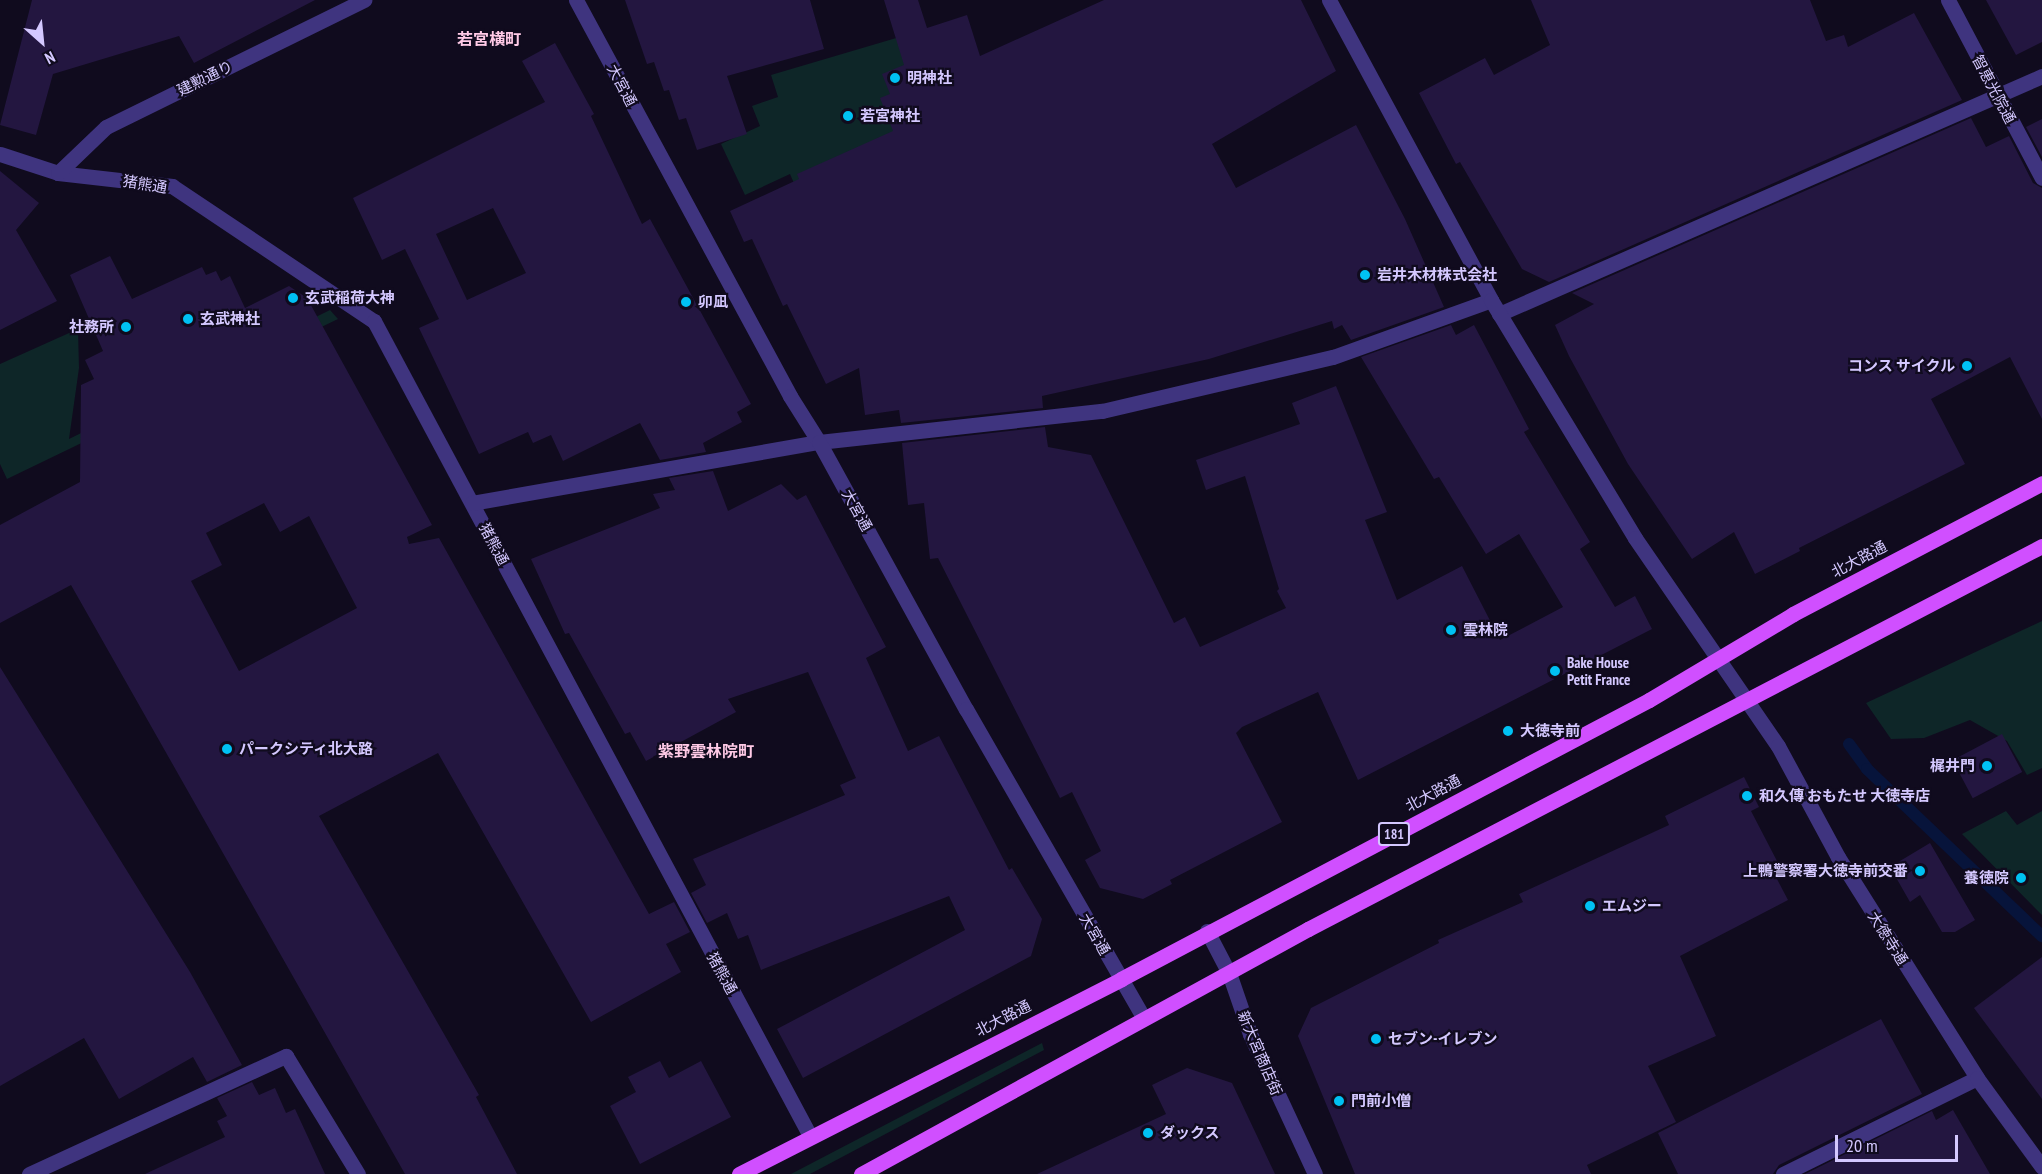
<!DOCTYPE html>
<meta charset="utf-8">
<style>
body{margin:0}
#map{position:relative;width:2042px;height:1174px;overflow:hidden;background:#100b1e;font-family:"PT Sans Narrow","Noto Sans JP",sans-serif}
div>[style]{position:absolute}
[style*='--x']{left:calc(var(--x)*1px);top:calc(var(--y)*1px);width:calc(var(--w)*1px);rotate:calc(var(--a)*1deg)}
.green>*{inset:0;background:#0e2628}
.stream>*{height:12px;margin:-6px;padding:0 6px;transform-origin:6px;border-radius:6px;background:#07143b}
.building>*{inset:0;background:#231640;transform-origin:0 0}
.minor>*{height:15px;margin:-7.5px;padding:0 7.5px;transform-origin:7.5px;border-radius:7.5px;background:#3f347f}
.tertiary>*{height:15px;margin:-7.5px;padding:0 7.5px;transform-origin:7.5px;border-radius:7.5px;background:#3f347f}
.primary>*{height:15px;margin:-7.5px;padding:0 7.5px;transform-origin:7.5px;border-radius:7.5px;background:#d04fff}
.dots>*{width:16px;height:16px;translate:-50% -50%;box-sizing:border-box;border:3px solid #100b1e;border-radius:50%}
span{translate:-50% -50%;white-space:nowrap;text-align:center;line-height:1.15;-webkit-text-stroke:4.5px #100b1e;paint-order:stroke}
.shield-label span{padding:2px 4px;background:#100b1e;border:2px solid;border-radius:4px;-webkit-text-stroke-width:0}
.shield-label{font-size:14px;color:#d4c8ff;font-weight:700}
.street-label{font-size:15px;color:#d4c8ff}
.poi-label{font-size:15px;color:#d4c8ff;font-weight:700}
.left{translate:0 -50%;text-align:left}
.right{translate:-100% -50%;text-align:right}
.neighbourhood-label{font-size:16px;color:#ffcae6;font-weight:700}
.north{position:absolute;left:12px;top:12px;width:60px;height:60px;-webkit-text-stroke:4px #100b1e;paint-order:stroke;rotate:153deg;font-size:16px;font-weight:700;line-height:24px;text-align:center;color:#d4c8ff}
.north::after{content:'';display:block;margin:auto;width:21px;height:27px;background:#d4c8ff;clip-path:polygon(50% 0,100% 100%,50% 72%,0 100%)}
.scale{position:absolute;left:1835px;top:1135px;width:123px;height:27px;box-sizing:border-box;border:3px solid #d4c8ff;border-top:0;padding-left:8px;font-size:18px;line-height:21px;white-space:nowrap;color:#d4c8ff;-webkit-text-stroke:4px #100b1e;paint-order:stroke}
</style>
<div id="map">
<div class="green">
<div style="clip-path:polygon(903px 36px,954px 150px,808px 216px,790px 174px,745px 195px,721px 144px,760px 126px,752px 106px,778px 97px,771px 75px)"></div>
<div style="clip-path:polygon(330px 310px,338px 319px,7px 479px,0 464px,0 364px,78px 329px,79px 368px,69px 439px)"></div>
<div style="clip-path:polygon(2042px 621px,2042px 768px,2027px 775px,2007px 741px,1970px 720px,1924px 738px,1891px 739px,1866px 703px)"></div>
<div style="clip-path:polygon(2006px 811px,2017px 825px,2042px 811px,2042px 915px,1962px 834px)"></div>
<div style="clip-path:polygon(1042px 1043px,1044px 1050px,810px 1174px,791px 1174px)"></div>
</div>
<div class="stream">
<div style="--x:1849;--y:744;--w:31;--a:54"></div>
<div style="--x:1867;--y:769;--w:242;--a:43.7"></div>
</div>
<div class="building">
<div style="clip-path:polygon(32px 0,315px 0,194px 63px,179px 36px,53px 74px,36px 135px,0 125px)"></div>
<div style="clip-path:polygon(625px 0,810px 0,824px 49px,727px 76px,747px 134px,697px 150px,686px 118px,679px 120px,669px 90px,664px 91px,654px 62px,647px 64px)"></div>
<div style="clip-path:polygon(884px 0,918px 0,927px 28px,967px 15px,980px 56px,1104px 0,1301px 0,1336px 71px,1212px 144px,1236px 188px,1356px 125px,1405px 219px,1444px 307px,1351px 340px,1342px 325px,1334px 329px,1332px 321px,1209px 359px,1042px 396px,1043px 408px,901px 423px,899px 410px,865px 415px,859px 368px,826px 384px,787px 304px,783px 306px,752px 239px,744px 242px,730px 211px,799px 179px,797px 174px,893px 131px,880px 98px,890px 94px,882px 74px,904px 65px)"></div>
<div style="clip-path:polygon(1531px 0,1810px 0,1826px 41px,1844px 35px,1848px 47px,1914px 13px,1962px 100px,1549px 282px,1522px 269px,1460px 162px,1456px 164px,1419px 93px,1485px 58px,1494px 75px,1550px 45px)"></div>
<div style="clip-path:polygon(1986px 0,2042px 0,2042px 42px,2016px 55px)"></div>
<div style="clip-path:polygon(evenodd,555px 43px,594px 114px,591px 116px,642px 224px,650px 219px,751px 404px,737px 412px,742px 422px,703px 443px,706px 452px,660px 460px,640px 423px,563px 461px,551px 435px,533px 443px,528px 432px,479px 454px,419px 328px,439px 319px,405px 249px,382px 260px,353px 198px,545px 102px,522px 61px,555px 43px,493px 208px,526px 273px,467px 300px,436px 234px,493px 208px)"></div>
<div style="clip-path:polygon(1971px 118px,1986px 147px,2009px 136px,2033px 183px,2042px 188px,2042px 419px,2010px 357px,1931px 399px,1965px 464px,1799px 548px,1800px 551px,1755px 574px,1734px 532px,1692px 559px,1628px 464px,1569px 356px,1555px 325px,1594px 304px,1572px 293px)"></div>
<div style="clip-path:polygon(2042px 119px,2042px 157px,2026px 127px)"></div>
<div style="clip-path:polygon(0 171px,39px 203px,16px 230px,57px 301px,0 330px)"></div>
<div style="clip-path:polygon(evenodd,110px 256px,132px 299px,202px 267px,206px 275px,216px 271px,221px 281px,230px 276px,245px 308px,289px 286px,307px 298px,432px 525px,407px 537px,409px 544px,439px 538px,649px 914px,674px 902px,690px 932px,666px 944px,681px 972px,591px 1022px,438px 753px,319px 816px,479px 1095px,476px 1097px,517px 1174px,405px 1174px,71px 585px,0 623px,0 525px,80px 482px,81px 385px,94px 379px,85px 360px,103px 351px,70px 275px,110px 256px,264px 503px,280px 532px,309px 516px,357px 608px,239px 671px,191px 581px,222px 565px,206px 533px,264px 503px)"></div>
<div style="clip-path:polygon(1451px 325px,1456px 335px,1474px 325px,1529px 429px,1524px 432px,1590px 542px,1580px 549px,1615px 607px,1635px 596px,1652px 629px,1358px 780px,1318px 692px,1242px 727px,1236px 733px,1282px 822px,1170px 880px,1172px 884px,1143px 899px,1100px 888px,1085px 860px,1101px 851px,1072px 792px,1060px 798px,938px 558px,930px 559px,924px 503px,908px 505px,902px 443px,1045px 427px,1048px 447px,1091px 455px,1174px 623px,1185px 617px,1200px 647px,1286px 608px,1277px 591px,1279px 589px,1245px 476px,1206px 490px,1196px 460px,1300px 424px,1292px 403px,1336px 386px,1387px 512px,1365px 520px,1397px 600px,1462px 566px,1500px 640px,1563px 607px,1519px 534px,1486px 554px,1439px 477px,1434px 479px,1361px 357px)"></div>
<div style="clip-path:polygon(713px 471px,728px 511px,781px 484px,797px 500px,806px 495px,886px 647px,866px 658px,908px 751px,939px 736px,1009px 870px,1012px 868px,1042px 919px,1031px 956px,803px 1078px,777px 1029px,965px 930px,949px 896px,761px 970px,748px 935px,738px 939px,727px 913px,707px 923px,691px 893px,706px 885px,693px 859px,845px 795px,840px 785px,856px 778px,808px 672px,728px 699px,736px 712px,646px 761px,630px 732px,625px 734px,569px 633px,565px 634px,531px 559px,660px 508px,653px 494px,675px 490px,669px 478px)"></div>
<div style="clip-path:polygon(0 667px,190px 972px,242px 1065px,207px 1082px,193px 1057px,119px 1099px,84px 1038px,0 1086px)"></div>
<div style="left:2002px;top:734px;width:43px;height:56px;rotate:62deg"></div>
<div style="clip-path:polygon(1744px 777px,1759px 807px,1751px 811px,1777px 861px,1769px 864px,1788px 900px,1680px 956px,1716px 1036px,1648px 1066px,1676px 1122px,1587px 1165px,1591px 1174px,1355px 1174px,1298px 1036px,1311px 1008px,1439px 943px,1438px 940px,1523px 902px,1519px 894px,1669px 825px,1665px 816px)"></div>
<div style="clip-path:polygon(1930px 843px,1975px 920px,1955px 932px,1942px 932px,1920px 895px,1910px 902px,1890px 867px)"></div>
<div style="clip-path:polygon(2042px 957px,2042px 1099px,1974px 1008px)"></div>
<div style="clip-path:polygon(1881px 1019px,1922px 1094px,1779px 1165px,1773px 1174px,1678px 1174px,1658px 1133px)"></div>
<div style="clip-path:polygon(660px 1061px,669px 1078px,701px 1061px,731px 1117px,640px 1164px,610px 1106px,636px 1092px,628px 1077px)"></div>
<div style="clip-path:polygon(1187px 1068px,1232px 1083px,1275px 1174px,1037px 1174px,1166px 1114px,1152px 1085px)"></div>
<div style="clip-path:polygon(252px 1082px,259px 1095px,275px 1088px,286px 1113px,295px 1109px,325px 1174px,145px 1174px,225px 1137px,217px 1121px,227px 1116px,217px 1098px)"></div>
<div style="clip-path:polygon(1953px 1110px,1990px 1174px,1805px 1174px,1932px 1111px,1936px 1120px)"></div>
</div>
<div class="minor">
<div style="--x:1948;--y:0;--w:201;--a:62.2"></div>
<div style="--x:0;--y:154;--w:61;--a:18.1"></div>
<div style="--x:58;--y:173;--w:115;--a:6.5"></div>
<div style="--x:172;--y:186;--w:243;--a:33.8"></div>
<div style="--x:374;--y:321;--w:924;--a:61.85"></div>
<div style="--x:58;--y:173;--w:66;--a:-43.8"></div>
<div style="--x:106;--y:127;--w:288;--a:-26.2"></div>
<div style="--x:1499;--y:314;--w:593;--a:-23.67"></div>
<div style="--x:472;--y:503;--w:352;--a:-10"></div>
<div style="--x:819;--y:442;--w:285;--a:-6.3"></div>
<div style="--x:1102;--y:411;--w:237;--a:-13.2"></div>
<div style="--x:1333;--y:357;--w:168;--a:-19.8"></div>
<div style="--x:1207;--y:931;--w:47;--a:62.4"></div>
<div style="--x:1229;--y:973;--w:65;--a:71"></div>
<div style="--x:1250;--y:1034;--w:154;--a:65.1"></div>
<div style="--x:29;--y:1174;--w:283;--a:-24.7"></div>
<div style="--x:286;--y:1056;--w:138;--a:58.6"></div>
<div style="--x:1783;--y:1174;--w:216;--a:-26.3"></div>
</div>
<div class="tertiary">
<div style="--x:576;--y:0;--w:450;--a:61.6"></div>
<div style="--x:790;--y:396;--w:54;--a:57.8"></div>
<div style="--x:819;--y:442;--w:305;--a:61.2"></div>
<div style="--x:966;--y:709;--w:355;--a:60.1"></div>
<div style="--x:1329;--y:0;--w:341;--a:61.6"></div>
<div style="--x:1491;--y:300;--w:278;--a:58.8"></div>
<div style="--x:1635;--y:538;--w:252;--a:55.5"></div>
<div style="--x:1778;--y:746;--w:126;--a:61.6"></div>
<div style="--x:1838;--y:857;--w:261;--a:57.8"></div>
<div style="--x:1977;--y:1078;--w:110;--a:53.9"></div>
</div>
<div class="primary">
<div style="--x:739;--y:1174;--w:429;--a:-27"></div>
<div style="--x:1121;--y:979;--w:597;--a:-27.85"></div>
<div style="--x:1649;--y:700;--w:168;--a:-30.8"></div>
<div style="--x:1793;--y:614;--w:281;--a:-27.7"></div>
<div style="--x:861;--y:1174;--w:510;--a:-28.73"></div>
<div style="--x:1308;--y:929;--w:828;--a:-27.56"></div>
</div>
<div class="dots">
<div style="left:895px;top:78px;background:#00c1f3"></div>
<div style="left:848px;top:116px;background:#00c1f3"></div>
<div style="left:1365px;top:275px;background:#00c1f3"></div>
<div style="left:293px;top:298px;background:#00c1f3"></div>
<div style="left:686px;top:302px;background:#00c1f3"></div>
<div style="left:188px;top:319px;background:#00c1f3"></div>
<div style="left:126px;top:327px;background:#00c1f3"></div>
<div style="left:1967px;top:366px;background:#00c1f3"></div>
<div style="left:1451px;top:630px;background:#00c1f3"></div>
<div style="left:1555px;top:671px;background:#00c1f3"></div>
<div style="left:1508px;top:731px;background:#00c1f3"></div>
<div style="left:227px;top:749px;background:#00c1f3"></div>
<div style="left:1987px;top:766px;background:#00c1f3"></div>
<div style="left:1747px;top:796px;background:#00c1f3"></div>
<div style="left:1920px;top:871px;background:#00c1f3"></div>
<div style="left:2021px;top:878px;background:#00c1f3"></div>
<div style="left:1590px;top:906px;background:#00c1f3"></div>
<div style="left:1376px;top:1039px;background:#00c1f3"></div>
<div style="left:1339px;top:1101px;background:#00c1f3"></div>
<div style="left:1148px;top:1133px;background:#00c1f3"></div>
</div>
<div class="shield-label">
<span style="left:1394px;top:834px">181</span>
</div>
<div class="street-label">
<span style="left:205px;top:78px;rotate:-26deg">建勲通り</span>
<span style="left:622px;top:85px;rotate:62deg">大宮通</span>
<span style="left:1994px;top:89px;rotate:62deg">智恵光院通</span>
<span style="left:145px;top:184px;rotate:9deg">猪熊通</span>
<span style="left:857px;top:510px;rotate:61deg">大宮通</span>
<span style="left:494px;top:544px;rotate:62deg">猪熊通</span>
<span style="left:1859px;top:559px;rotate:-28deg">北大路通</span>
<span style="left:1433px;top:793px;rotate:-28deg">北大路通</span>
<span style="left:1095px;top:934px;rotate:60deg">大宮通</span>
<span style="left:1888px;top:938px;rotate:58deg">大徳寺通</span>
<span style="left:722px;top:973px;rotate:61deg">猪熊通</span>
<span style="left:1003px;top:1018px;rotate:-27deg">北大路通</span>
<span style="left:1260px;top:1053px;rotate:67deg">新大宮商店街</span>
</div>
<div class="poi-label">
<span class="left" style="left:907px;top:78px">明神社</span>
<span class="left" style="left:860px;top:116px">若宮神社</span>
<span class="left" style="left:1377px;top:275px">岩井木材株式会社</span>
<span class="left" style="left:305px;top:298px">玄武稲荷大神</span>
<span class="left" style="left:698px;top:302px">卯凪</span>
<span class="left" style="left:200px;top:319px">玄武神社</span>
<span class="right" style="left:114px;top:327px">社務所</span>
<span class="right" style="left:1955px;top:366px">コンス サイクル</span>
<span class="left" style="left:1463px;top:630px">雲林院</span>
<span class="left" style="left:1567px;top:671px">Bake House<br>Petit France</span>
<span class="left" style="left:1520px;top:731px">大徳寺前</span>
<span class="left" style="left:239px;top:749px">パークシティ北大路</span>
<span class="right" style="left:1975px;top:766px">梶井門</span>
<span class="left" style="left:1759px;top:796px">和久傳 おもたせ 大徳寺店</span>
<span class="right" style="left:1908px;top:871px">上鴨警察署大徳寺前交番</span>
<span class="right" style="left:2009px;top:878px">養徳院</span>
<span class="left" style="left:1602px;top:906px">エムジー</span>
<span class="left" style="left:1388px;top:1039px">セブン-イレブン</span>
<span class="left" style="left:1351px;top:1101px">門前小僧</span>
<span class="left" style="left:1160px;top:1133px">ダックス</span>
</div>
<div class="neighbourhood-label">
<span style="left:489px;top:39px">若宮横町</span>
<span style="left:706px;top:751px">紫野雲林院町</span>
</div>
<div class="north">N</div>
<div class="scale">20 m</div>
</div>
